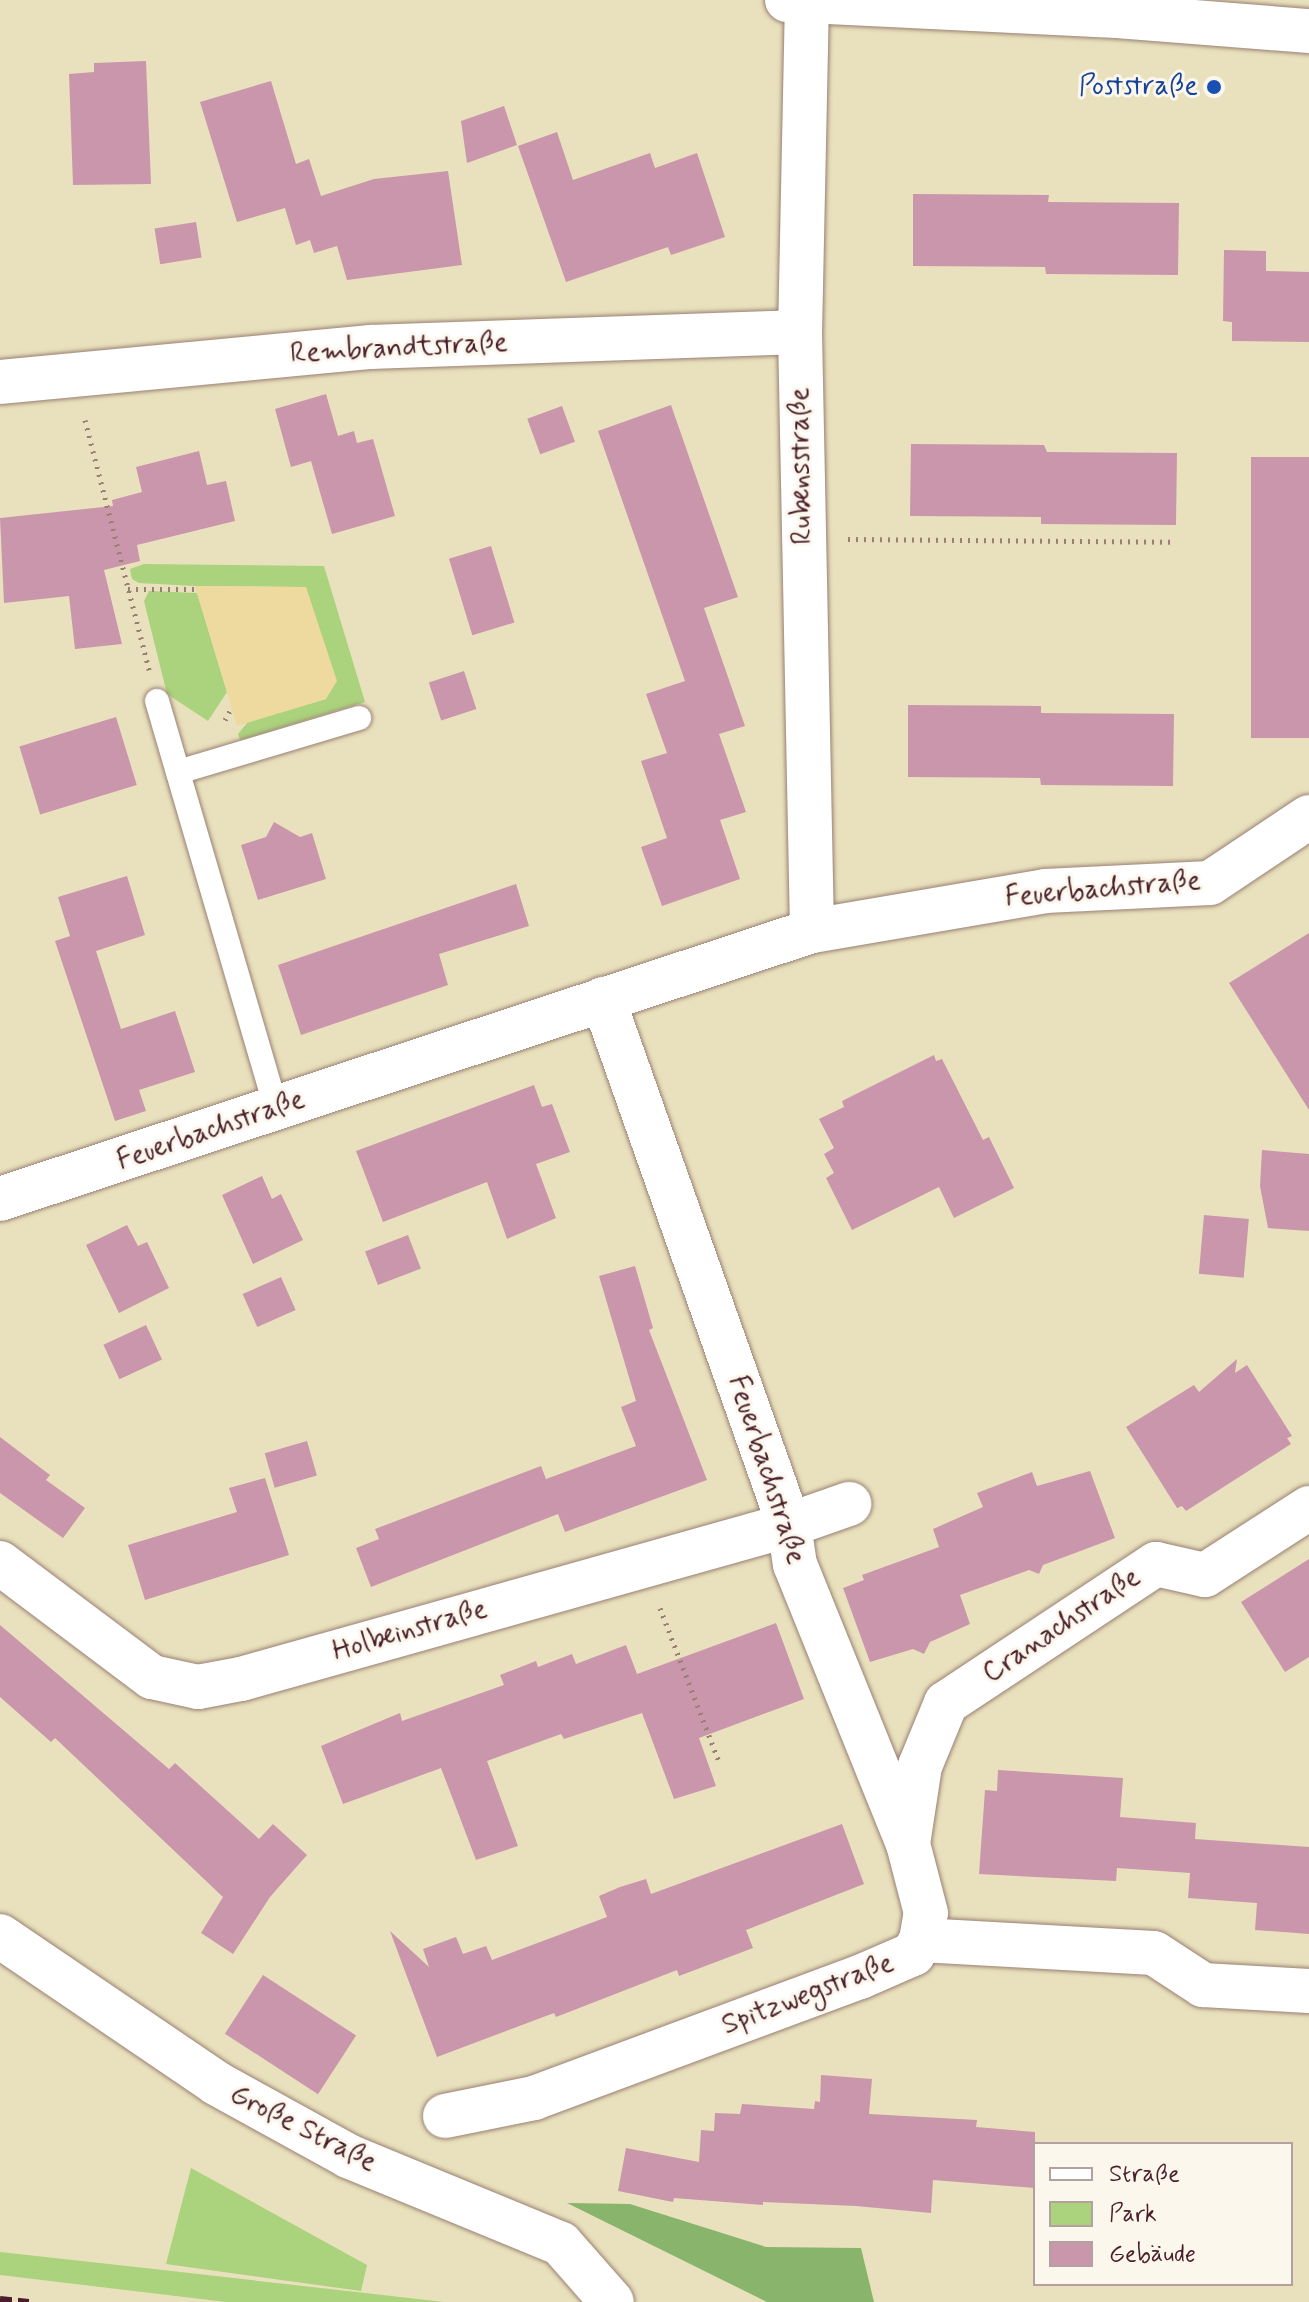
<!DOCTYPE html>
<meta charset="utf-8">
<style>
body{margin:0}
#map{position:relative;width:1309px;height:2302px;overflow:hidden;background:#e9e1bd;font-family:Mynerve,sans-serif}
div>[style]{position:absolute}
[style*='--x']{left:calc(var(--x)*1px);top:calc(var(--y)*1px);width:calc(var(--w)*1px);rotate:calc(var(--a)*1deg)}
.green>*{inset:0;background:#abd27c}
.forest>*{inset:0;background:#88b46c}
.sand>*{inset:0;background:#eeda9e}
.building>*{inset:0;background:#ca96ab;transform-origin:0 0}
.path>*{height:5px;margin-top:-2.5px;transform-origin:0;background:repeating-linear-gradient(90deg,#9a8074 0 2px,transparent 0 8px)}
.roads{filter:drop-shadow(0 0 2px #9a8074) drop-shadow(0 0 2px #9a8074)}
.lane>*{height:24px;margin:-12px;padding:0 12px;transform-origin:12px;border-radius:12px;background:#fff}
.street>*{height:44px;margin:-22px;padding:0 22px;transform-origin:22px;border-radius:22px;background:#fff}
.secondary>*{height:44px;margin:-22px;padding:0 22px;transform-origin:22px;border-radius:22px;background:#fff}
.rail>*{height:6px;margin-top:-3px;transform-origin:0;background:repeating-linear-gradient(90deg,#4a1f2b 0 12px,transparent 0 18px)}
.dots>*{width:22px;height:22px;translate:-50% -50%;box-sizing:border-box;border:4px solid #fbf7ec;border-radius:50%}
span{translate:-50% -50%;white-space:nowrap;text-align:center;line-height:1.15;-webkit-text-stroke:6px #fbf7ec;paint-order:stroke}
.transit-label{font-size:28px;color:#164399}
.right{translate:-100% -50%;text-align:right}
.street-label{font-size:28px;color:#4a1f2b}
.legend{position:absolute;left:1033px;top:2142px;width:260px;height:144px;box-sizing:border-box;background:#fbf7ec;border:2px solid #b4a19f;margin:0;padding:10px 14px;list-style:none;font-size:24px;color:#4a1f2b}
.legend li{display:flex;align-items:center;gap:16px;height:40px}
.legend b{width:40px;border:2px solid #b4a19f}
</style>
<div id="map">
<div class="green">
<div style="clip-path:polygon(144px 564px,324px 566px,365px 702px,240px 740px,238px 734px,248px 722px,326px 699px,306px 587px,195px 586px,139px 583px,132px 579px,130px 569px)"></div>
<div style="clip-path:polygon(149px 591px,197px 593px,227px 692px,208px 721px,167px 694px,144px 601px)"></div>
<div style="clip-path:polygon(191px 2168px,367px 2265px,361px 2291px,166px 2264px)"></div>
<div style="clip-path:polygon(0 2252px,154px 2269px,444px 2302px,226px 2302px,0 2275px)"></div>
</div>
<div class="forest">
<div style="clip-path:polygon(567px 2203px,630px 2204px,766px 2247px,861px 2248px,874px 2302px,767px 2302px)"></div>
</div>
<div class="sand">
<div style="clip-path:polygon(195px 586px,306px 587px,337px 681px,326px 699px,237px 726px)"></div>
</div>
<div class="building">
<div style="clip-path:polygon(146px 61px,151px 184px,73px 185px,69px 74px,94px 72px,94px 63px)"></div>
<div style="clip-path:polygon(271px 81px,296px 164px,309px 159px,321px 196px,374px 179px,448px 171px,462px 265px,347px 280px,337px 246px,314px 253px,310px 240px,296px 245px,285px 208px,237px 222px,200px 102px)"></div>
<div style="clip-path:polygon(504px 106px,517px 145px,467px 163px,461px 121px)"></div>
<div style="clip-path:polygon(557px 132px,573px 180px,650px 153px,655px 168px,697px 153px,725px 237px,671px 255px,668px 247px,566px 282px,518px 146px)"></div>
<div style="clip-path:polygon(913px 194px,1049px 195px,1048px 202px,1179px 203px,1178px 275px,1046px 274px,1045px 267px,913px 266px)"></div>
<div style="left:196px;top:222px;width:36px;height:42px;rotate:81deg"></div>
<div style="clip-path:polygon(1224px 250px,1266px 251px,1266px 271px,1309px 272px,1309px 342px,1232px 341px,1232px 322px,1223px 321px)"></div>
<div style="clip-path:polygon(326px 394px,338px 436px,354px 431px,357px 443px,373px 439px,395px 516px,332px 534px,311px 461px,291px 467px,275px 409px)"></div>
<div style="clip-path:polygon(671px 405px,738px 597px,704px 608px,745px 726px,719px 734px,746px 812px,720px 820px,740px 879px,662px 906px,641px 847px,667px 838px,641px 761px,667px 753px,646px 694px,685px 681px,598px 431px)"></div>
<div style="left:562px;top:406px;width:38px;height:37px;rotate:70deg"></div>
<div style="clip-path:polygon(911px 444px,1044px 445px,1047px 452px,1177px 453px,1176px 525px,1041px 524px,1041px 517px,910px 516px)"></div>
<div style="clip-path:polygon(199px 451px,207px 485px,226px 481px,235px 521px,137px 545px,140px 561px,104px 570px,122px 644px,75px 649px,69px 596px,4px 603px,0 518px,113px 506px,112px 500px,142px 492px,136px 467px)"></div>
<div style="left:1251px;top:457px;width:58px;height:281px"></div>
<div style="left:491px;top:546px;width:80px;height:44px;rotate:73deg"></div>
<div style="left:464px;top:671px;width:40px;height:37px;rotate:72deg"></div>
<div style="clip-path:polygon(908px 705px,1041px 706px,1041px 713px,1174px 714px,1173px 786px,1041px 785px,1040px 778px,908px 777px)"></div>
<div style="left:116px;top:717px;width:71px;height:101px;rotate:73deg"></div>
<div style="clip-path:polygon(274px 822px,300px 837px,312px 833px,326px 879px,258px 900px,241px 845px,266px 837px)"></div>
<div style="clip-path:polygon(127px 876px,145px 935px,96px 951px,121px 1029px,175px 1011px,195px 1072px,139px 1090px,146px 1111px,115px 1121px,55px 941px,70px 936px,58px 897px)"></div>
<div style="clip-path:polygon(516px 884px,529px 926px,439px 954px,448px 985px,301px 1035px,278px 965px)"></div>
<div style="clip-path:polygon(1309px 933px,1309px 1110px,1229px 983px)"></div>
<div style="clip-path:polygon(934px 1055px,936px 1061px,942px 1059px,983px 1140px,989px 1137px,1014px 1188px,954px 1218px,939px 1187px,852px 1230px,826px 1178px,834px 1173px,824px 1154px,834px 1148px,819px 1119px,844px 1107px,842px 1101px)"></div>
<div style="clip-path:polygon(534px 1085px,542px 1107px,552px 1104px,570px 1152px,536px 1164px,556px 1218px,507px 1239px,487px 1182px,383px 1222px,356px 1151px)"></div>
<div style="clip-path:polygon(1262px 1150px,1309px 1154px,1309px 1231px,1268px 1228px,1260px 1186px)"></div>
<div style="clip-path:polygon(262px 1176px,272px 1199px,281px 1194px,303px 1240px,253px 1264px,222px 1195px)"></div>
<div style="left:1204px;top:1215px;width:45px;height:59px;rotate:5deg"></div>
<div style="clip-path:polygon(127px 1225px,138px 1246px,147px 1242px,169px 1288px,119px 1313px,86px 1245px)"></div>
<div style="left:408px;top:1235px;width:36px;height:46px;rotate:69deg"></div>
<div style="clip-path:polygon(635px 1266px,653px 1328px,649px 1330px,707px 1480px,565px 1532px,558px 1514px,371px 1587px,356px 1548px,379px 1539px,375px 1529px,541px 1466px,546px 1479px,636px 1446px,621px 1407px,636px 1401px,599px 1276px)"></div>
<div style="left:281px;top:1277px;width:36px;height:42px;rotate:66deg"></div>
<div style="left:146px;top:1325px;width:38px;height:47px;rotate:65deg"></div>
<div style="clip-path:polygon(1237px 1359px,1235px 1373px,1247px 1365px,1292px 1436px,1287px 1438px,1291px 1444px,1186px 1511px,1182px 1506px,1177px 1508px,1126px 1427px,1194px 1385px,1199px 1392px)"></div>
<div style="clip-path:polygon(0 1437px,50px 1475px,46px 1480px,85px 1508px,63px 1538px,0 1493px)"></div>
<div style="left:307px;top:1441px;width:36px;height:44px;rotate:74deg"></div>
<div style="clip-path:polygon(1090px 1471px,1115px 1538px,1043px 1565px,1039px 1574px,1029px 1570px,960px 1595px,970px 1624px,930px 1642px,924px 1654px,913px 1649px,870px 1662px,843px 1588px,864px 1580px,862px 1575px,939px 1547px,933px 1529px,983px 1507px,977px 1493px,1032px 1472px,1037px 1486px)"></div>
<div style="clip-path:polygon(265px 1478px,289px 1555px,145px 1600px,128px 1545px,237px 1512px,229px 1488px)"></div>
<div style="clip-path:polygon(1309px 1559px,1309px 1657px,1285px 1672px,1241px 1602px)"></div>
<div style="clip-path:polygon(776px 1623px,804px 1699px,699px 1738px,716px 1786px,674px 1799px,642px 1713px,564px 1739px,561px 1734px,487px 1761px,518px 1846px,476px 1860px,441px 1768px,343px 1804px,321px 1746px,400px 1713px,402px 1721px,504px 1685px,500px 1675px,536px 1661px,538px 1667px,572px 1654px,576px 1664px,626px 1645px,637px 1674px)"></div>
<div style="clip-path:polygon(0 1625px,169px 1769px,175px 1763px,259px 1839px,273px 1824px,307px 1855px,270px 1897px,233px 1954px,201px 1933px,223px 1897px,55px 1738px,51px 1742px,0 1697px)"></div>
<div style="clip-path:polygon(998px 1770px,1123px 1778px,1120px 1817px,1196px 1823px,1195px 1839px,1309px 1847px,1309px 1934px,1255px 1930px,1257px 1903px,1188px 1898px,1190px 1873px,1117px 1868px,1116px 1881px,979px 1874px,985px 1790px,997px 1791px)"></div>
<div style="clip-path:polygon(842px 1824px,864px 1884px,746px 1930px,753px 1948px,679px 1976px,677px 1970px,556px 2017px,554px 2013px,437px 2057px,390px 1931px,429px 1967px,423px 1949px,456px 1937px,463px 1954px,486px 1946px,492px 1960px,607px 1917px,599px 1896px,620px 1887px,646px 1879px,651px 1894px)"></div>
<div style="left:263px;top:1975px;width:111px;height:70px;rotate:33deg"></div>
<div style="clip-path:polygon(821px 2075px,872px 2079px,869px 2114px,977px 2120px,976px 2127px,1035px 2132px,1035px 2188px,933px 2180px,931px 2213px,856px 2206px,763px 2202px,763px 2205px,674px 2198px,673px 2202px,618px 2191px,626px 2148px,699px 2162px,701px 2130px,714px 2131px,715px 2113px,740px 2114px,742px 2104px,814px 2109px,815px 2101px,820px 2102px)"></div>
</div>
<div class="path">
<div style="--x:85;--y:420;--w:258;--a:75.6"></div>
<div style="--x:848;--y:539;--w:323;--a:0.5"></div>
<div style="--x:128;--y:589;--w:68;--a:0"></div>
<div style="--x:225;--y:720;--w:15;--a:-62"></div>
<div style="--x:660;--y:1608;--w:167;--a:69"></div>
</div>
<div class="roads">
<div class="lane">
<div style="--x:157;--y:701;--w:425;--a:73.7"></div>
<div style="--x:178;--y:772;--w:189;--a:-16.6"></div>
</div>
<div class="street">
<div style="--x:807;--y:0;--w:332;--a:91.2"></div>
<div style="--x:800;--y:332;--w:599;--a:88.85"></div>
<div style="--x:0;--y:382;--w:372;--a:-5.4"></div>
<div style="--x:370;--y:347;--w:430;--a:-2"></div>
<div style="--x:0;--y:1199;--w:855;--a:-18.27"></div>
<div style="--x:812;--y:931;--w:236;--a:-9.7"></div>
<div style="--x:1045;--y:891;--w:165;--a:-2.8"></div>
<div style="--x:1210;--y:883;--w:119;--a:-33.7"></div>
<div style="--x:0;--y:1563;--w:190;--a:36.9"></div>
<div style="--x:152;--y:1677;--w:47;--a:12.3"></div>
<div style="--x:198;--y:1687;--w:44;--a:-10.5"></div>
<div style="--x:241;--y:1679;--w:569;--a:-15.7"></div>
<div style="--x:789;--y:1525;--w:64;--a:-19.3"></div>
<div style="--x:908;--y:1844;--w:79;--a:-81.3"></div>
<div style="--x:920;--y:1766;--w:68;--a:-67.6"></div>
<div style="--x:946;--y:1703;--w:252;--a:-33.5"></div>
<div style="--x:1156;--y:1564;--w:50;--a:12.7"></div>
<div style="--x:1205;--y:1575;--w:124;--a:-32.8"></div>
<div style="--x:921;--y:1940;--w:233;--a:3.2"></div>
<div style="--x:1154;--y:1953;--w:59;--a:33.1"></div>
<div style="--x:1203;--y:1985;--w:106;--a:3.2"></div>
<div style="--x:445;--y:2116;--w:91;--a:-11.4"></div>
<div style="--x:534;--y:2098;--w:348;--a:-20.4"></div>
<div style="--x:860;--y:1977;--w:58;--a:-23.5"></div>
<div style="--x:913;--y:1954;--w:16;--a:-60"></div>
<div style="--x:921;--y:1940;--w:27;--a:-80"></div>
<div style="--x:926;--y:1913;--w:71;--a:-104.6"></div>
<div style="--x:908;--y:1844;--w:301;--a:-112"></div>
<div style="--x:795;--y:1565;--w:40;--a:-98.5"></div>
<div style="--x:789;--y:1525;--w:558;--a:-109.47"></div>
</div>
<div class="secondary">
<div style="--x:787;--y:0;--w:330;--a:2.8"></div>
<div style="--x:1117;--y:16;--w:193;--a:4.5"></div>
<div style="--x:0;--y:1936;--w:261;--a:34.2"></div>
<div style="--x:216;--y:2083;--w:151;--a:28.9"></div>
<div style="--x:348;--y:2156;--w:230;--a:22.4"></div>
<div style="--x:561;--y:2244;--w:77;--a:48.7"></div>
</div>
</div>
<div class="rail">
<div style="--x:0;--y:2299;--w:29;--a:6"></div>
</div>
<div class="dots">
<div style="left:1214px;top:87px;background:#1a4fb4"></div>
</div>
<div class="transit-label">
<span class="right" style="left:1198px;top:87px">Poststraße</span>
</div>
<div class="street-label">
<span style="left:399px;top:349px;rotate:-3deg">Rembrandtstraße</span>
<span style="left:802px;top:466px;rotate:-91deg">Rubensstraße</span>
<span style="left:1103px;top:890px;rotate:-5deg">Feuerbachstraße</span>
<span style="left:211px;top:1131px;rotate:-19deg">Feuerbachstraße</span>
<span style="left:766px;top:1470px;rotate:72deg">Feuerbachstraße</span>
<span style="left:1062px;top:1626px;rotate:-34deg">Cranachstraße</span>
<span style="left:410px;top:1631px;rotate:-16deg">Holbeinstraße</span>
<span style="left:808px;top:1995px;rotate:-21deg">Spitzwegstraße</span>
<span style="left:303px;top:2129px;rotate:27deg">Große Straße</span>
</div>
<ul class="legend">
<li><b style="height:10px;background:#fff"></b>Straße</li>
<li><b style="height:22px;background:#abd27c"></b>Park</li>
<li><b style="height:22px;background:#ca96ab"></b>Gebäude</li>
</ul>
</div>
